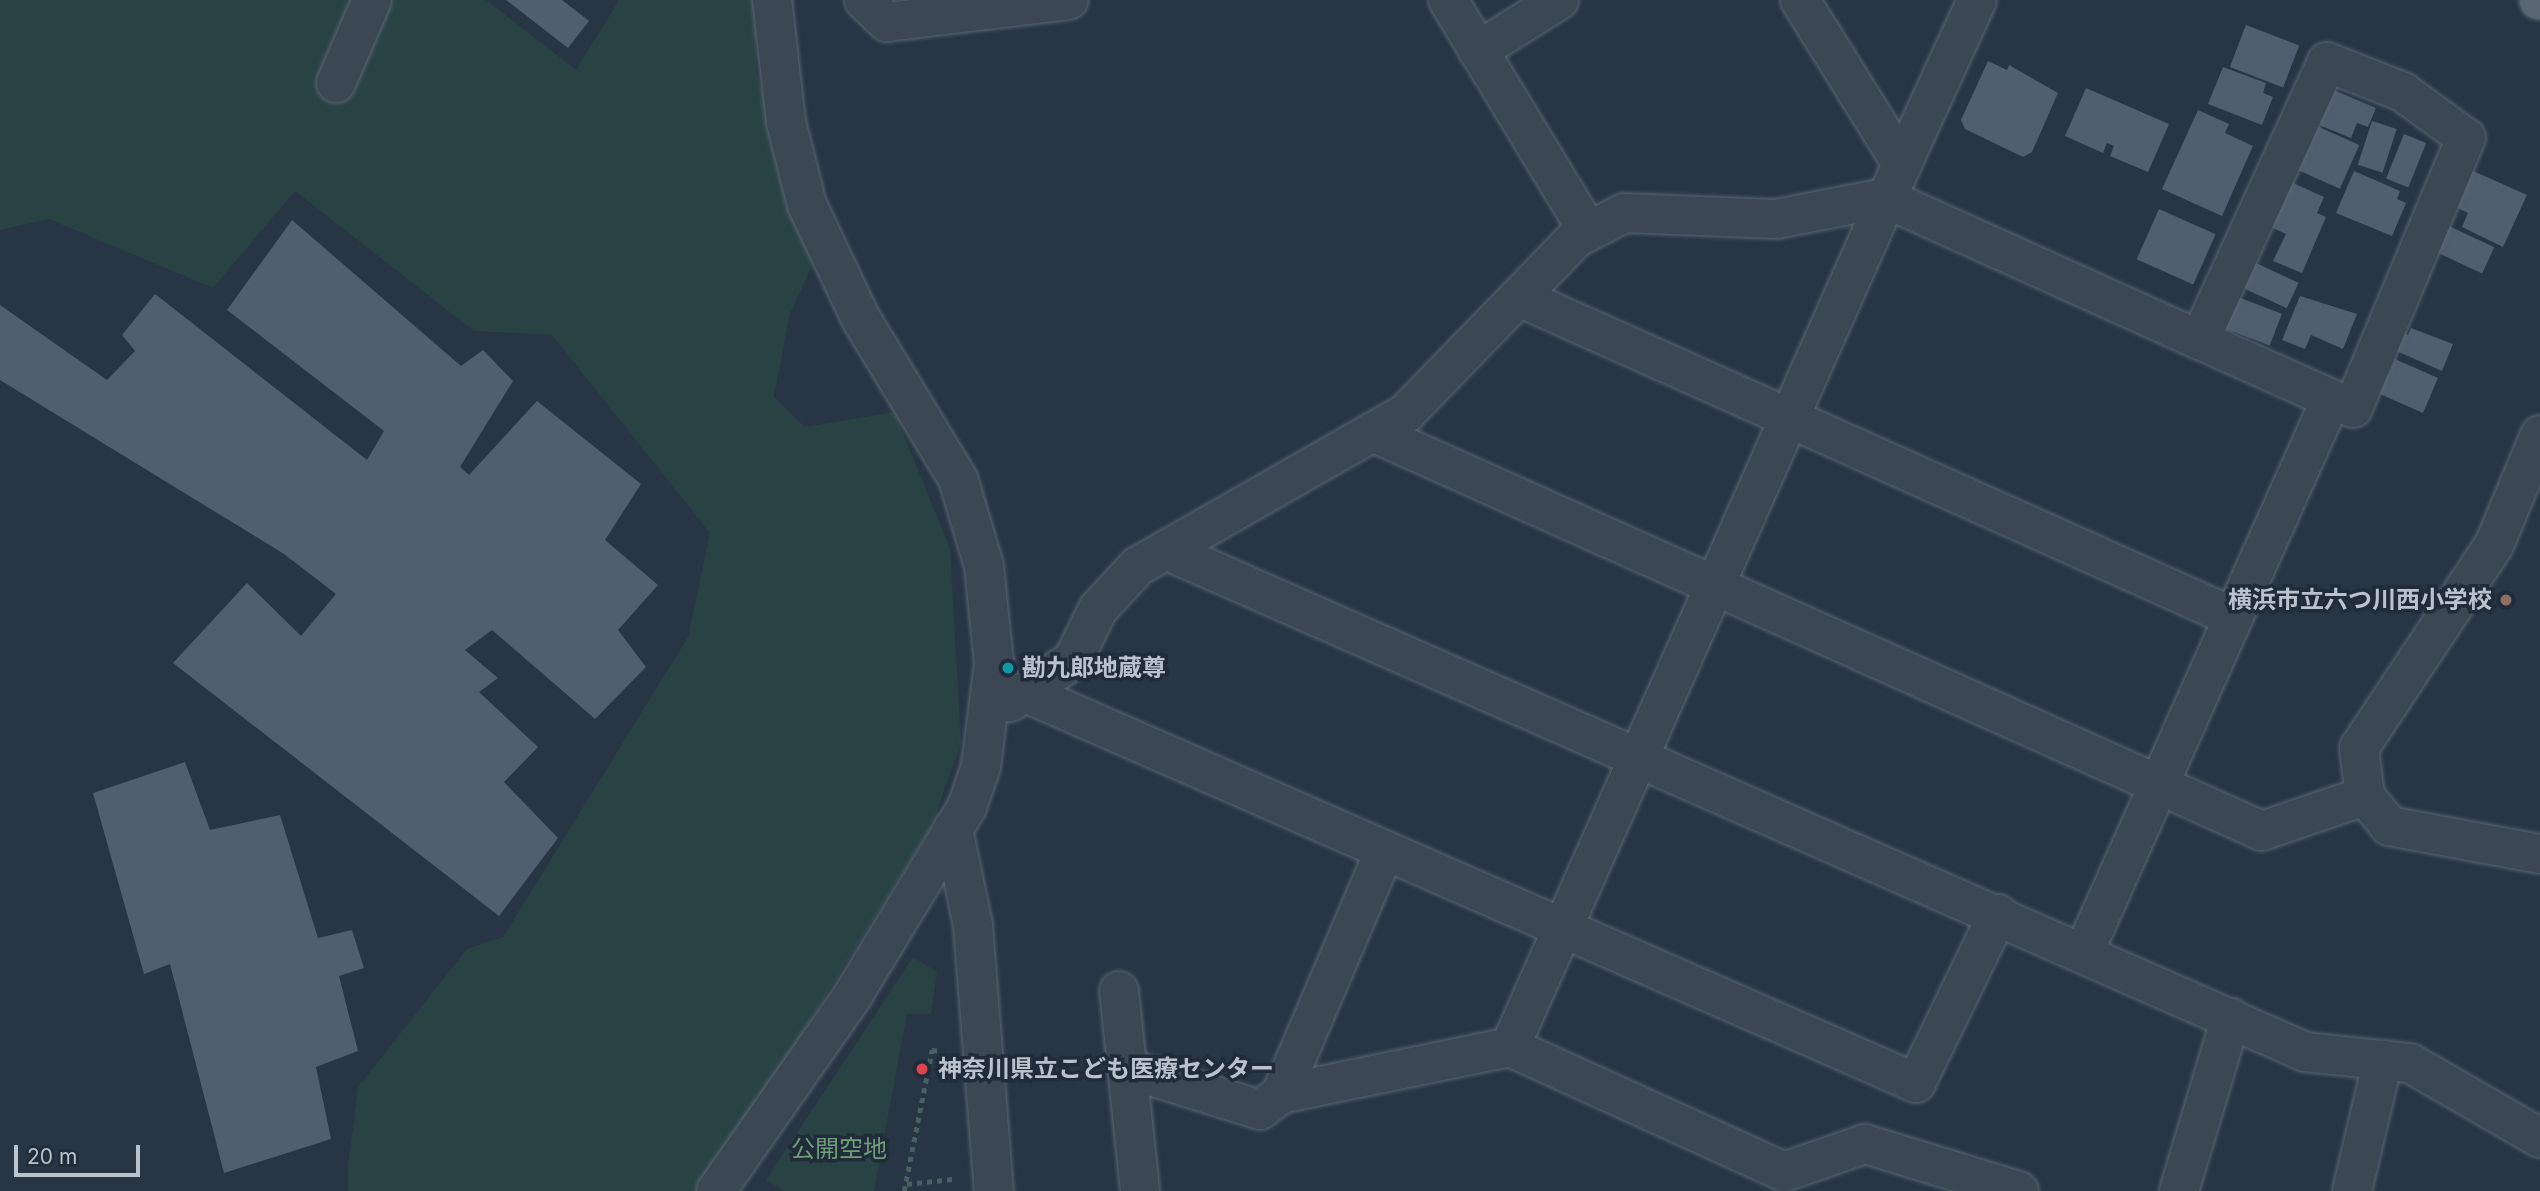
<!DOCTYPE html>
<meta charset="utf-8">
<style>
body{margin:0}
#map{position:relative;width:2540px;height:1191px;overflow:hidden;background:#273544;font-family:Inter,"Noto Sans JP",sans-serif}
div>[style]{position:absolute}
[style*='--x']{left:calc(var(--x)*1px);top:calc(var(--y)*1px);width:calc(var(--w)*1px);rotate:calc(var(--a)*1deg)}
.green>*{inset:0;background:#294345}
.building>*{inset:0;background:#505e6f;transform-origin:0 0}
.path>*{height:4.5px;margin-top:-2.25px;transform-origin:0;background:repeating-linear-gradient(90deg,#476061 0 5px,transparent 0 10px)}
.roads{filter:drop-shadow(0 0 2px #5a6571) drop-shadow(0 0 2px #5a6571)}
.minor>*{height:38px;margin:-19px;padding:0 19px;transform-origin:19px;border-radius:19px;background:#3b4753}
.major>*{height:38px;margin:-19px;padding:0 19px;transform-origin:19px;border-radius:19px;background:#5a6673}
.dots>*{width:19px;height:19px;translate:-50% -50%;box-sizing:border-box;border:4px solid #202c39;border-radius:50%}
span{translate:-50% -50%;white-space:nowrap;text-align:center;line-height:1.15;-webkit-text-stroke:7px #202c39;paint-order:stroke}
.poi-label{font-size:24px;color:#b9c2cd;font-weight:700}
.right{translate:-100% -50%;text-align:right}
.left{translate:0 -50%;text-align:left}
.park-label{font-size:24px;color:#709e78}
.scale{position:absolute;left:14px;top:1145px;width:126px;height:32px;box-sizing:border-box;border:4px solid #b9c2cd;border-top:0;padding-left:9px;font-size:21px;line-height:24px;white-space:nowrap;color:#b9c2cd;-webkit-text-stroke:5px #202c39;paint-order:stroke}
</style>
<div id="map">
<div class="green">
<div style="clip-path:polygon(0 0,486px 0,576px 70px,619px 0,756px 0,756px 72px,815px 260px,790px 313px,774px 397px,805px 427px,894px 412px,950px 548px,961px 743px,932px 825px,704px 1191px,348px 1191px,348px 1166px,358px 1087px,467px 949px,503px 937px,688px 637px,710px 533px,552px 335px,474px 331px,295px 191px,213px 288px,49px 219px,0 230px)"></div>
<div style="clip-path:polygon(913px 957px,937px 972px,931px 1014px,907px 1014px,874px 1191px,785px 1191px,766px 1180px)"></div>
</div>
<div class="building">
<div style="clip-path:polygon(506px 0,562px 0,589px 21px,568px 48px)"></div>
<div style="left:2246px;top:25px;width:57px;height:45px;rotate:21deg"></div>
<div style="clip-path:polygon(1988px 61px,2007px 70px,2009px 65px,2058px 93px,2032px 152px,2023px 157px,1965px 129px,1961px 120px)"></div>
<div style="clip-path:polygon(2223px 67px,2266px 83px,2263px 93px,2273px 97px,2262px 125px,2208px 104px)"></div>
<div style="clip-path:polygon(2086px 88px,2169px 124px,2148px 172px,2110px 156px,2114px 146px,2107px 143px,2103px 153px,2065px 136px)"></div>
<div style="clip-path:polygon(2329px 88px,2376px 108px,2368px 127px,2357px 123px,2351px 138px,2314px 123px)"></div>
<div style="clip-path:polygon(2198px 110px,2229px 124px,2225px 133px,2253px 146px,2222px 216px,2162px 189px)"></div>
<div style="left:2372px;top:121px;width:26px;height:46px;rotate:18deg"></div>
<div style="left:2310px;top:123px;width:54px;height:48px;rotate:24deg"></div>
<div style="left:2404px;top:134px;width:24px;height:48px;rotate:22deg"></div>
<div style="clip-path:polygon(2471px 170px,2527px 195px,2503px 247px,2462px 227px,2468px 213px,2445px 202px)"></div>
<div style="clip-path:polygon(2354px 171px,2400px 191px,2397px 199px,2406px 203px,2392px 236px,2336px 213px)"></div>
<div style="clip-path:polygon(2282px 178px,2324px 197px,2317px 213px,2326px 217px,2302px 273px,2273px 261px,2286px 234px,2262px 223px)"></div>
<div style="left:2159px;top:209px;width:62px;height:55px;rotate:24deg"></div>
<div style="clip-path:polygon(292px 220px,461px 366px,483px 350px,513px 381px,460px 467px,469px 475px,537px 401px,641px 484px,605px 540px,658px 585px,618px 630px,646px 667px,595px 719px,492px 630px,465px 650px,498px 678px,479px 692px,538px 747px,504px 782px,558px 838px,499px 916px,173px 663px,247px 583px,301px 636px,336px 594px,284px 554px,0 380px,0 305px,107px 380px,135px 351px,122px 335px,155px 294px,367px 460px,384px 431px,227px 310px)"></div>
<div style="left:2449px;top:226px;width:50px;height:29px;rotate:25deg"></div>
<div style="left:2256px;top:263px;width:47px;height:28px;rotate:25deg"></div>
<div style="clip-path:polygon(2300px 296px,2357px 314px,2343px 349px,2311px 335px,2305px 349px,2282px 340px)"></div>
<div style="left:2238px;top:297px;width:47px;height:34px;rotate:21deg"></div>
<div style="clip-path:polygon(2411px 328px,2453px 344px,2442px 371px,2392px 349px,2399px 331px,2408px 335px)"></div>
<div style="clip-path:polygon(2395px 359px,2438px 378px,2423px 413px,2371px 390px,2379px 370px,2389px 374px)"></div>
<div style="clip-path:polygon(185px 762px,210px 830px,280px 815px,318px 938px,352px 930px,364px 968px,339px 976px,358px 1051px,316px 1067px,331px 1139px,224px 1173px,170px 964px,144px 974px,93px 793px)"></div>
</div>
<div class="path">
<div style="--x:907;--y:1184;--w:46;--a:-6.2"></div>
<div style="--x:904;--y:1191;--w:144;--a:-78.8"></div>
<div style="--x:932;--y:1050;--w:9;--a:6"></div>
</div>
<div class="roads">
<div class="minor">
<div style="--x:864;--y:0;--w:32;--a:44"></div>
<div style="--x:887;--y:22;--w:183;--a:-6.9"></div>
<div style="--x:1448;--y:0;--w:270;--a:58.8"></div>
<div style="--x:1478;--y:51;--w:96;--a:-32.2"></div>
<div style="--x:336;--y:83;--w:90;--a:-66.6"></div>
<div style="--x:1902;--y:164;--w:180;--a:-65.4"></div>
<div style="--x:1519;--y:297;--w:782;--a:24.14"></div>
<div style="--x:1372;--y:432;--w:975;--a:24.15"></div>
<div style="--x:2262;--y:831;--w:109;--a:-18.8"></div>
<div style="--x:2540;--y:435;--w:119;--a:112.7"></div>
<div style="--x:2494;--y:545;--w:244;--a:123.6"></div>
<div style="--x:2359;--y:748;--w:48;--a:82.9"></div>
<div style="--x:2365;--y:796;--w:38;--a:51"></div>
<div style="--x:2389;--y:826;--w:154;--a:10.5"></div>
<div style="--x:1166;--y:550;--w:1245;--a:23.78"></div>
<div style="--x:2305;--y:1052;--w:106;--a:6"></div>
<div style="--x:2410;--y:1063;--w:150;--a:30"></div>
<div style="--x:1024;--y:692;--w:974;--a:23.67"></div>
<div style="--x:1916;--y:1083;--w:188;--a:-64.1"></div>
<div style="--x:990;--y:703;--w:20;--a:-3"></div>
<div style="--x:1010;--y:702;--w:76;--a:-33.7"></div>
<div style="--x:1073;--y:660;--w:57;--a:-63.9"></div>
<div style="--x:1098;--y:609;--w:59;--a:-47.1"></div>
<div style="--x:1138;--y:566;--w:309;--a:-29.7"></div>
<div style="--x:1406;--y:413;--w:244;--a:-45.8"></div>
<div style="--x:1576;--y:238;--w:54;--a:-27.5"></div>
<div style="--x:1624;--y:213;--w:152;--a:2.3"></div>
<div style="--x:1776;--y:219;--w:111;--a:-10.9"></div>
<div style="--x:1885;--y:198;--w:346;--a:24.3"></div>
<div style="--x:2200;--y:340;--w:144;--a:24.2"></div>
<div style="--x:2331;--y:399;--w:24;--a:22"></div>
<div style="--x:2353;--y:408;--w:293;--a:-67.3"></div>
<div style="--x:2466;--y:138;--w:78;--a:-143.9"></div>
<div style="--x:2403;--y:92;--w:82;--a:-158.5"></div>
<div style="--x:2327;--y:62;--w:306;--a:114.6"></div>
<div style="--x:953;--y:829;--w:99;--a:78.3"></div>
<div style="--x:973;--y:926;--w:266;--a:85.5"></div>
<div style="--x:2084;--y:952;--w:606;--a:-65.93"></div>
<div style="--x:1119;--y:991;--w:201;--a:84"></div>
<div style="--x:1510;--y:1047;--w:966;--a:-66.06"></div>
<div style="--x:1902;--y:164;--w:193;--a:-121.9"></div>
<div style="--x:1129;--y:1069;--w:137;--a:17.4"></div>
<div style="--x:1260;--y:1110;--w:26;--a:-37"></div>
<div style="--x:1281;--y:1094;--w:234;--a:-11.6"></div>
<div style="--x:1510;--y:1047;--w:301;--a:24.5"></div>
<div style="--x:1784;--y:1172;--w:86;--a:-19.1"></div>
<div style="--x:1865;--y:1144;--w:161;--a:17"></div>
<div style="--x:1281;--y:1094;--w:263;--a:-66.9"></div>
<div style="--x:716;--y:1191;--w:239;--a:-55"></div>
<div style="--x:853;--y:995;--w:220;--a:-58.8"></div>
<div style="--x:967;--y:807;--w:43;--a:-71.1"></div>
<div style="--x:981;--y:766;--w:104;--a:-82.8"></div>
<div style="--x:994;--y:663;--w:98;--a:-95.9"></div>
<div style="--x:984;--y:566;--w:91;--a:-106.6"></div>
<div style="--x:958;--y:479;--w:189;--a:-121.2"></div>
<div style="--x:860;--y:317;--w:124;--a:-115.3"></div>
<div style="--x:807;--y:205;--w:86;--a:-104.2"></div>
<div style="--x:786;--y:122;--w:123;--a:-96.5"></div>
<div style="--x:2179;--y:1191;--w:181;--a:-73.3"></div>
<div style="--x:2352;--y:1191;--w:135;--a:-76.7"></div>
</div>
<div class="major">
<div style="--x:2539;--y:0;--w:1;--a:0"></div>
</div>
</div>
<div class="dots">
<div style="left:2506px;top:600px;background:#8d6e63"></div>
<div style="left:1008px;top:668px;background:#0f9aa8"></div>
<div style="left:922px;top:1069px;background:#e0444e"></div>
</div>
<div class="poi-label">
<span class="right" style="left:2492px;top:600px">横浜市立六つ川西小学校</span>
<span class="left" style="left:1022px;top:668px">勘九郎地蔵尊</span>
<span class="left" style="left:938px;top:1069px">神奈川県立こども医療センター</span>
</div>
<div class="park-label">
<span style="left:839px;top:1149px">公開空地</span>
</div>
<div class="scale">20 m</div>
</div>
